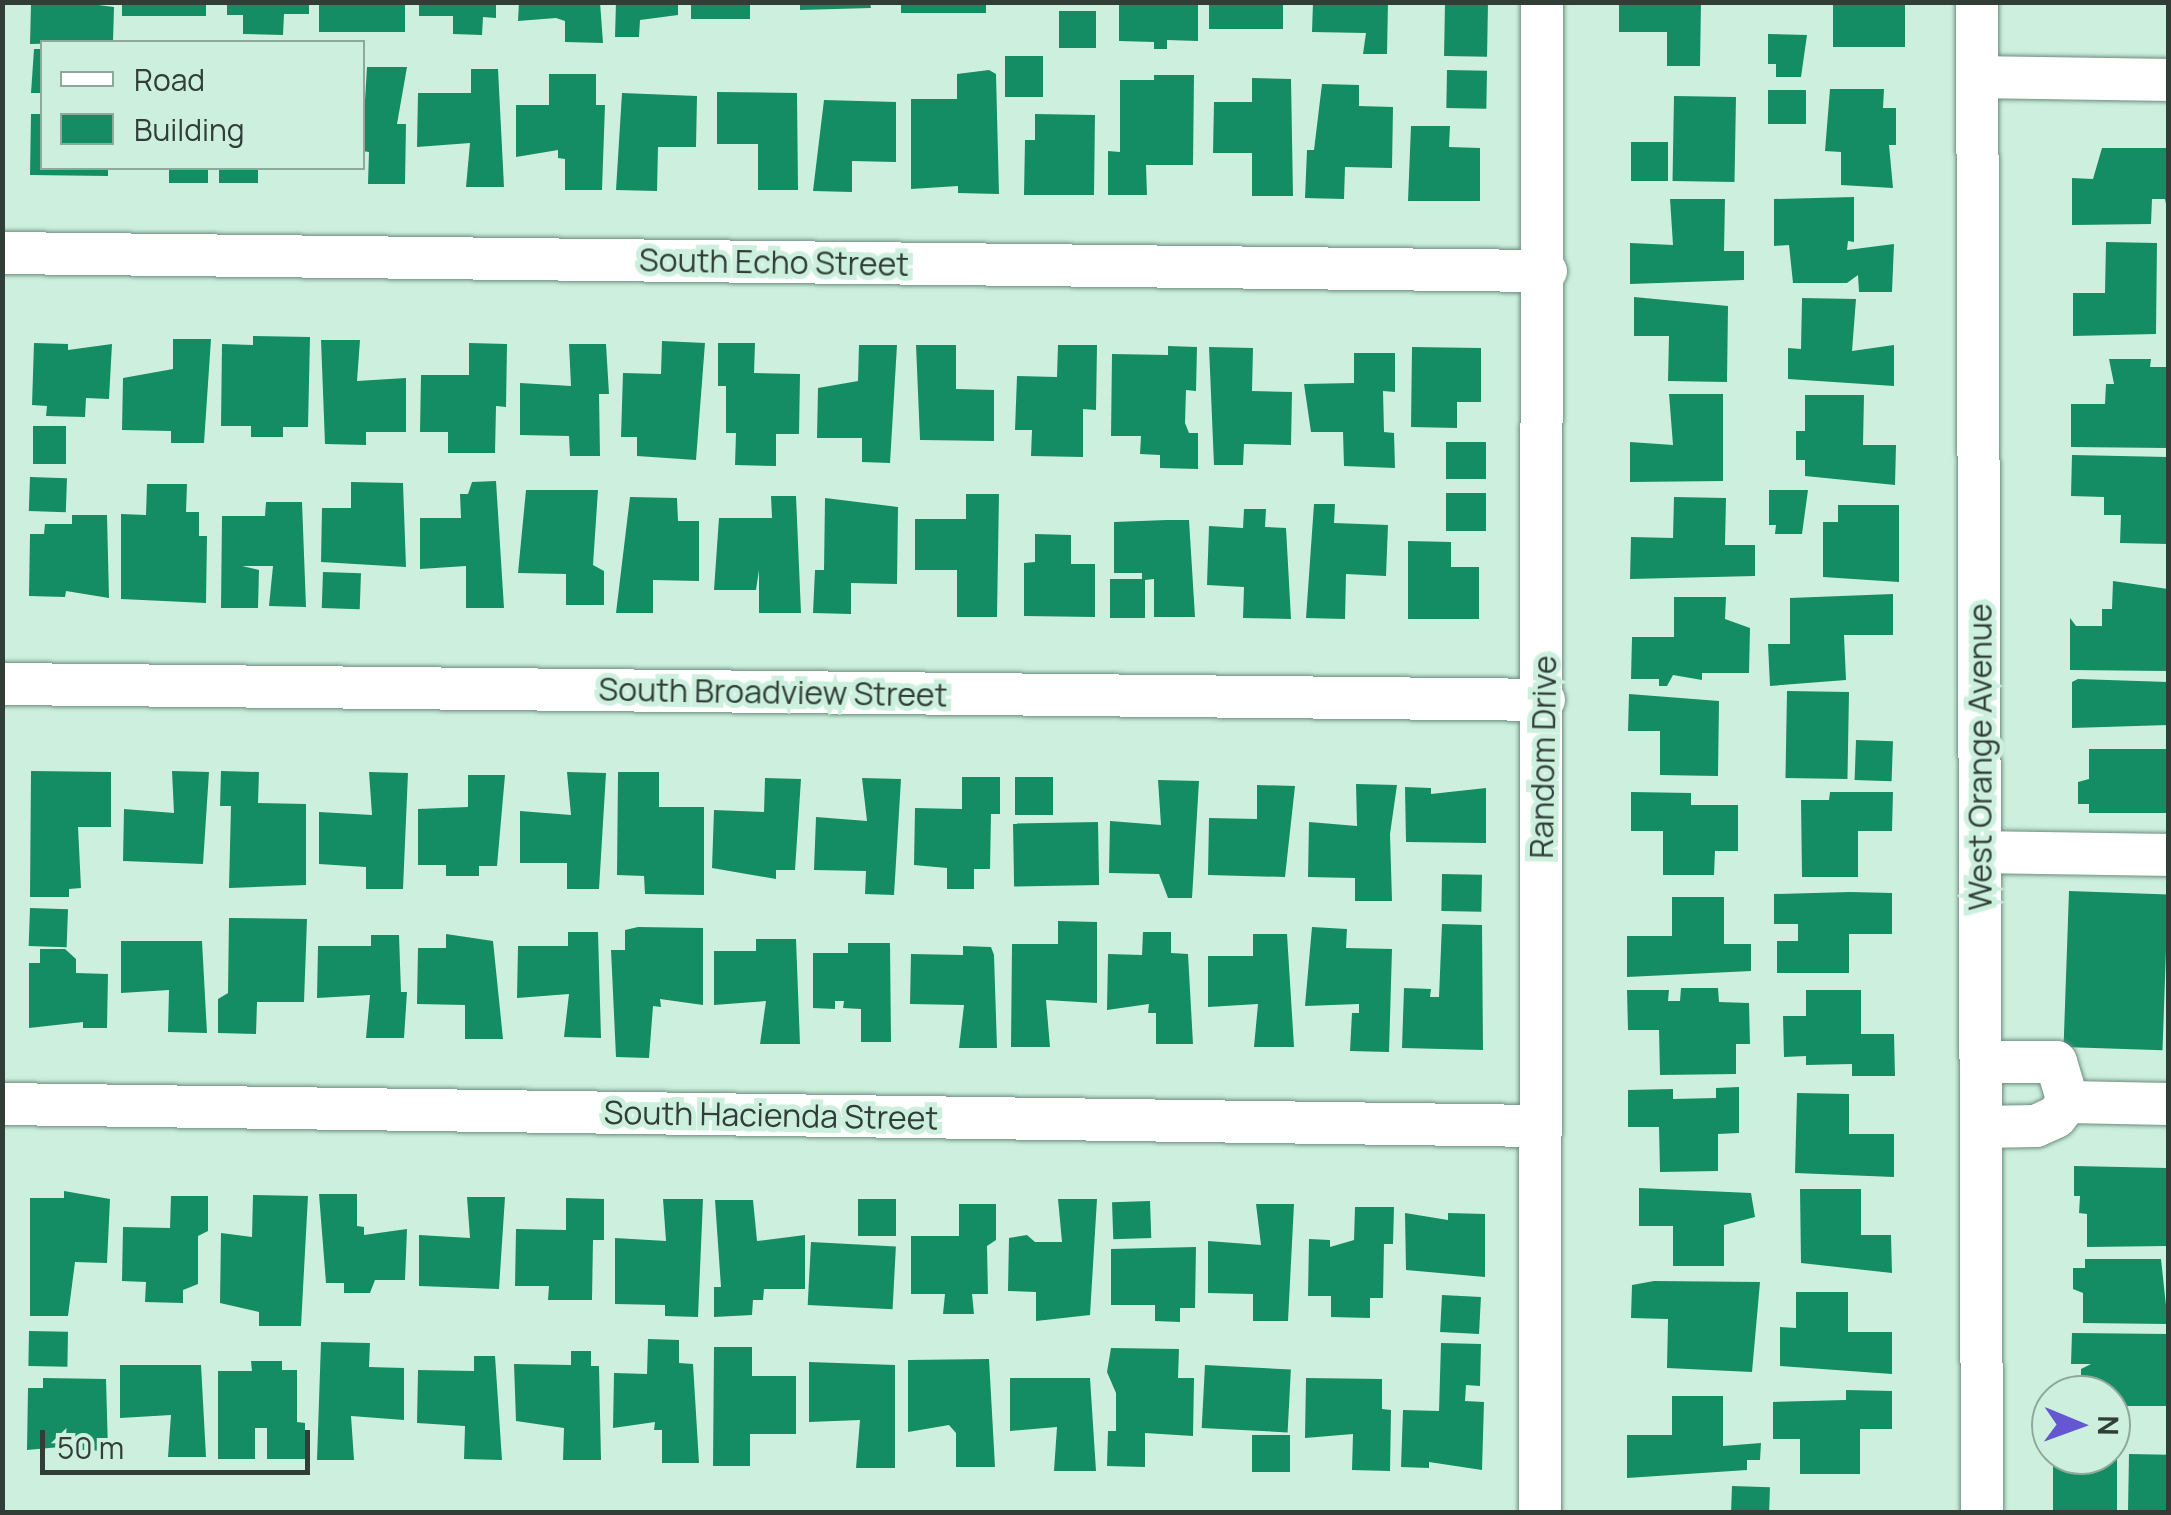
<!DOCTYPE html>
<style>
body{margin:0}
#map{position:relative;width:2171px;height:1515px;overflow:hidden;background:#cdf0de;font-family:Manrope,sans-serif}
div>[style]{position:absolute}
[style*='--x']{left:calc(var(--x)*1px);top:calc(var(--y)*1px);width:calc(var(--w)*1px);rotate:calc(var(--a)*1deg)}
.building>*{inset:0;background:#148c64;transform-origin:0 0}
.roads{filter:drop-shadow(0 0 2px #6d8d7e) drop-shadow(0 0 2px #6d8d7e)}
.minor>*{height:42px;margin:-21px;padding:0 21px;transform-origin:21px;border-radius:21px;background:#fff}
span{translate:-50% -50%;white-space:nowrap;text-align:center;line-height:1.15;-webkit-text-stroke:10px #cdf0de;paint-order:stroke}
.street-label{font-size:32px;color:#303e37}
.frame{position:absolute;inset:0;border:5px solid #303e37;pointer-events:none}
.legend{position:absolute;left:40px;top:40px;width:325px;height:130px;box-sizing:border-box;background:#cdf0de;border:2px solid #8ea99b;margin:0;padding:12px 18px;list-style:none;font-size:30px;color:#303e37}
.legend li{display:flex;align-items:center;gap:20px;height:50px}
.legend b{width:50px;border:2px solid #8ea99b}
.north{position:absolute;left:2031px;top:1375px;width:100px;height:100px;box-sizing:border-box;background:#cdf0de;border:2px solid #8ea99b;border-radius:50%;rotate:91deg;font-size:28px;font-weight:700;line-height:40px;text-align:center;color:#303e37}
.north::after{content:'';display:block;margin:auto;width:35px;height:45px;background:#6557d1;clip-path:polygon(50% 0,100% 100%,50% 72%,0 100%)}
.scale{position:absolute;left:40px;top:1430px;width:270px;height:45px;box-sizing:border-box;border:5px solid #303e37;border-top:0;padding-left:12px;font-size:30px;line-height:35px;white-space:nowrap;color:#303e37;-webkit-text-stroke:8px #cdf0de;paint-order:stroke}
</style>
<div id="map">
<div class="building">
<div style="clip-path:polygon(75px 2px,114px 7px,113px 42px,30px 44px,31px 5px)"></div>
<div style="left:122px;top:2px;width:84px;height:14px"></div>
<div style="clip-path:polygon(227px 2px,309px 2px,309px 14px,284px 14px,283px 35px,243px 34px,243px 15px,227px 15px)"></div>
<div style="left:319px;top:2px;width:86px;height:30px"></div>
<div style="clip-path:polygon(419px 2px,496px 2px,496px 18px,483px 17px,482px 35px,453px 34px,453px 16px,419px 16px)"></div>
<div style="clip-path:polygon(519px 2px,600px 2px,603px 43px,565px 42px,565px 21px,556px 18px,518px 21px)"></div>
<div style="clip-path:polygon(616px 2px,678px 2px,678px 15px,640px 20px,639px 37px,615px 37px)"></div>
<div style="left:691px;top:2px;width:59px;height:17px"></div>
<div style="clip-path:polygon(800px 2px,870px 2px,871px 8px,800px 10px)"></div>
<div style="left:901px;top:2px;width:85px;height:11px"></div>
<div style="clip-path:polygon(1119px 2px,1198px 2px,1198px 41px,1167px 40px,1167px 49px,1154px 49px,1154px 42px,1119px 41px)"></div>
<div style="left:1209px;top:2px;width:74px;height:27px"></div>
<div style="clip-path:polygon(1313px 2px,1388px 2px,1387px 54px,1363px 54px,1366px 33px,1312px 32px)"></div>
<div style="left:1445px;top:2px;width:43px;height:54px;rotate:1deg"></div>
<div style="clip-path:polygon(1619px 2px,1701px 2px,1700px 66px,1667px 66px,1667px 32px,1619px 32px)"></div>
<div style="left:1833px;top:2px;width:72px;height:45px"></div>
<div style="left:1059px;top:11px;width:37px;height:37px"></div>
<div style="clip-path:polygon(1768px 34px,1807px 35px,1801px 77px,1776px 77px,1776px 64px,1768px 64px)"></div>
<div style="clip-path:polygon(34px 49px,42px 49px,42px 93px,31px 93px)"></div>
<div style="left:1043px;top:56px;width:41px;height:38px;rotate:90deg"></div>
<div style="clip-path:polygon(367px 67px,407px 67px,397px 124px,406px 124px,405px 184px,368px 184px,369px 152px,362px 151px)"></div>
<div style="clip-path:polygon(471px 69px,498px 69px,504px 187px,466px 187px,470px 143px,417px 147px,418px 93px,471px 93px)"></div>
<div style="clip-path:polygon(989px 70px,996px 74px,999px 194px,958px 193px,958px 186px,911px 189px,911px 99px,957px 99px,957px 74px)"></div>
<div style="left:1447px;top:70px;width:40px;height:38px;rotate:1deg"></div>
<div style="clip-path:polygon(549px 74px,596px 74px,596px 105px,605px 105px,602px 190px,565px 190px,565px 159px,558px 158px,558px 150px,516px 157px,516px 105px,549px 105px)"></div>
<div style="clip-path:polygon(1154px 75px,1194px 75px,1193px 165px,1146px 165px,1147px 195px,1108px 195px,1108px 151px,1120px 152px,1120px 80px,1154px 80px)"></div>
<div style="clip-path:polygon(1252px 78px,1291px 79px,1293px 196px,1252px 196px,1252px 153px,1213px 153px,1214px 102px,1252px 102px)"></div>
<div style="clip-path:polygon(1322px 84px,1359px 85px,1359px 106px,1393px 107px,1392px 168px,1345px 167px,1344px 199px,1305px 198px,1307px 150px,1314px 150px)"></div>
<div style="clip-path:polygon(1830px 89px,1884px 89px,1883px 108px,1896px 108px,1896px 145px,1889px 145px,1893px 188px,1841px 185px,1841px 152px,1825px 151px)"></div>
<div style="left:1768px;top:90px;width:38px;height:34px"></div>
<div style="clip-path:polygon(717px 92px,797px 93px,798px 190px,758px 190px,758px 144px,717px 144px)"></div>
<div style="clip-path:polygon(622px 93px,697px 96px,696px 147px,658px 147px,657px 191px,616px 190px)"></div>
<div style="left:1674px;top:96px;width:62px;height:85px;rotate:1deg"></div>
<div style="clip-path:polygon(824px 100px,896px 102px,896px 162px,852px 161px,852px 192px,813px 191px)"></div>
<div style="clip-path:polygon(31px 114px,42px 114px,42px 168px,108px 168px,108px 176px,30px 175px)"></div>
<div style="clip-path:polygon(1035px 114px,1095px 115px,1094px 195px,1024px 195px,1025px 140px,1035px 140px)"></div>
<div style="clip-path:polygon(1411px 126px,1450px 126px,1449px 147px,1480px 148px,1480px 201px,1408px 201px)"></div>
<div style="left:1668px;top:142px;width:39px;height:37px;rotate:90deg"></div>
<div style="clip-path:polygon(2102px 148px,2168px 148px,2168px 214px,2165px 199px,2152px 199px,2151px 224px,2072px 225px,2072px 178px,2093px 179px)"></div>
<div style="left:169px;top:168px;width:39px;height:15px"></div>
<div style="left:219px;top:168px;width:39px;height:15px"></div>
<div style="clip-path:polygon(1854px 197px,1854px 242px,1848px 241px,1847px 250px,1894px 244px,1892px 292px,1859px 292px,1858px 275px,1847px 283px,1793px 283px,1789px 245px,1774px 246px,1774px 199px)"></div>
<div style="clip-path:polygon(1670px 199px,1725px 199px,1724px 251px,1744px 251px,1744px 280px,1630px 284px,1630px 243px,1673px 245px)"></div>
<div style="clip-path:polygon(2106px 242px,2157px 243px,2156px 334px,2073px 336px,2073px 293px,2105px 293px)"></div>
<div style="clip-path:polygon(1634px 297px,1728px 306px,1727px 382px,1668px 381px,1669px 336px,1634px 336px)"></div>
<div style="clip-path:polygon(1802px 298px,1856px 299px,1852px 351px,1894px 345px,1894px 386px,1788px 379px,1788px 348px,1801px 349px)"></div>
<div style="clip-path:polygon(253px 336px,310px 337px,308px 427px,283px 427px,283px 437px,251px 437px,251px 426px,221px 426px,222px 344px,253px 345px)"></div>
<div style="clip-path:polygon(173px 339px,211px 339px,204px 443px,171px 443px,171px 431px,122px 430px,123px 378px,173px 369px)"></div>
<div style="clip-path:polygon(321px 340px,360px 340px,357px 381px,406px 378px,406px 432px,366px 432px,366px 445px,325px 444px)"></div>
<div style="clip-path:polygon(662px 341px,705px 343px,696px 460px,637px 456px,637px 437px,621px 437px,623px 373px,661px 374px)"></div>
<div style="clip-path:polygon(34px 343px,68px 344px,68px 350px,112px 344px,109px 399px,86px 398px,85px 417px,46px 416px,47px 406px,32px 405px)"></div>
<div style="clip-path:polygon(469px 343px,507px 344px,506px 407px,496px 406px,495px 453px,448px 453px,448px 432px,420px 432px,421px 375px,469px 375px)"></div>
<div style="clip-path:polygon(718px 343px,755px 343px,754px 373px,800px 374px,799px 434px,776px 434px,776px 466px,735px 465px,736px 433px,726px 433px,726px 386px,718px 386px)"></div>
<div style="clip-path:polygon(569px 344px,606px 344px,609px 394px,599px 394px,600px 456px,570px 456px,569px 436px,520px 435px,520px 383px,571px 386px)"></div>
<div style="clip-path:polygon(859px 345px,897px 345px,890px 463px,862px 462px,862px 438px,817px 438px,818px 388px,858px 381px)"></div>
<div style="clip-path:polygon(916px 345px,956px 345px,956px 389px,994px 390px,994px 441px,920px 440px)"></div>
<div style="clip-path:polygon(1058px 345px,1097px 345px,1096px 410px,1083px 409px,1083px 457px,1031px 456px,1032px 430px,1015px 430px,1017px 376px,1057px 377px)"></div>
<div style="clip-path:polygon(1168px 346px,1197px 347px,1196px 391px,1186px 390px,1185px 423px,1189px 433px,1198px 433px,1198px 469px,1160px 468px,1160px 455px,1140px 454px,1141px 436px,1111px 436px,1112px 354px,1168px 355px)"></div>
<div style="clip-path:polygon(1209px 347px,1253px 348px,1252px 391px,1292px 392px,1291px 445px,1244px 444px,1243px 465px,1214px 465px)"></div>
<div style="clip-path:polygon(1412px 347px,1481px 348px,1481px 402px,1457px 402px,1457px 428px,1411px 427px)"></div>
<div style="clip-path:polygon(1354px 353px,1395px 353px,1395px 392px,1383px 391px,1384px 432px,1394px 433px,1395px 468px,1344px 466px,1343px 432px,1311px 432px,1304px 384px,1354px 383px)"></div>
<div style="clip-path:polygon(2109px 359px,2151px 359px,2150px 367px,2167px 367px,2168px 448px,2071px 447px,2071px 404px,2105px 404px,2106px 384px,2114px 384px)"></div>
<div style="clip-path:polygon(1669px 394px,1723px 394px,1723px 481px,1630px 482px,1630px 442px,1673px 445px)"></div>
<div style="clip-path:polygon(1805px 395px,1864px 395px,1863px 445px,1896px 445px,1895px 485px,1805px 476px,1805px 460px,1796px 460px,1796px 431px,1805px 431px)"></div>
<div style="left:33px;top:426px;width:33px;height:38px"></div>
<div style="left:1446px;top:442px;width:40px;height:37px"></div>
<div style="clip-path:polygon(2072px 455px,2168px 457px,2168px 544px,2120px 543px,2121px 515px,2104px 515px,2104px 497px,2071px 496px)"></div>
<div style="left:30px;top:477px;width:37px;height:34px;rotate:2deg"></div>
<div style="clip-path:polygon(496px 481px,504px 608px,466px 608px,466px 566px,420px 569px,420px 518px,461px 518px,460px 494px,468px 494px,472px 482px)"></div>
<div style="clip-path:polygon(351px 482px,403px 483px,406px 567px,321px 562px,322px 508px,351px 508px)"></div>
<div style="clip-path:polygon(147px 484px,187px 484px,186px 512px,199px 512px,199px 536px,207px 536px,206px 603px,121px 599px,121px 514px,146px 515px)"></div>
<div style="clip-path:polygon(526px 490px,598px 490px,593px 565px,604px 571px,604px 605px,566px 605px,566px 574px,518px 573px)"></div>
<div style="clip-path:polygon(1769px 490px,1808px 490px,1802px 534px,1775px 534px,1776px 525px,1769px 525px)"></div>
<div style="left:1446px;top:493px;width:40px;height:38px"></div>
<div style="clip-path:polygon(966px 494px,999px 494px,997px 617px,957px 617px,957px 570px,915px 570px,915px 519px,966px 519px)"></div>
<div style="clip-path:polygon(771px 496px,796px 496px,801px 613px,759px 613px,759px 570px,756px 590px,714px 590px,719px 518px,772px 518px)"></div>
<div style="clip-path:polygon(630px 497px,677px 498px,678px 521px,699px 521px,699px 581px,653px 580px,653px 613px,616px 613px)"></div>
<div style="clip-path:polygon(1674px 497px,1726px 498px,1725px 545px,1755px 545px,1755px 576px,1630px 579px,1631px 537px,1673px 538px)"></div>
<div style="clip-path:polygon(825px 498px,898px 507px,897px 584px,851px 583px,851px 614px,813px 613px,815px 570px,824px 570px)"></div>
<div style="clip-path:polygon(266px 502px,302px 502px,306px 607px,269px 606px,273px 566px,242px 566px,259px 570px,258px 608px,221px 608px,222px 516px,265px 516px)"></div>
<div style="clip-path:polygon(1314px 504px,1335px 504px,1334px 523px,1388px 525px,1386px 576px,1346px 574px,1345px 619px,1306px 618px)"></div>
<div style="clip-path:polygon(1838px 505px,1899px 505px,1899px 582px,1823px 577px,1823px 522px,1838px 522px)"></div>
<div style="clip-path:polygon(1244px 509px,1266px 509px,1265px 527px,1286px 528px,1291px 619px,1243px 618px,1244px 587px,1207px 585px,1209px 526px,1243px 528px)"></div>
<div style="clip-path:polygon(72px 515px,107px 515px,109px 598px,66px 591px,65px 597px,29px 596px,30px 534px,44px 534px,45px 524px,72px 524px)"></div>
<div style="clip-path:polygon(1167px 520px,1189px 520px,1195px 617px,1154px 617px,1154px 579px,1145px 580px,1145px 618px,1110px 618px,1110px 579px,1142px 579px,1142px 573px,1114px 573px,1114px 522px)"></div>
<div style="clip-path:polygon(1035px 534px,1071px 535px,1071px 564px,1095px 564px,1095px 617px,1024px 616px,1024px 563px,1035px 562px)"></div>
<div style="clip-path:polygon(1408px 541px,1451px 542px,1451px 567px,1479px 567px,1479px 619px,1408px 619px)"></div>
<div style="left:323px;top:572px;width:38px;height:36px;rotate:2deg"></div>
<div style="clip-path:polygon(2113px 581px,2168px 589px,2168px 671px,2070px 670px,2070px 618px,2076px 626px,2102px 626px,2102px 609px,2112px 609px)"></div>
<div style="clip-path:polygon(1893px 594px,1893px 635px,1844px 635px,1846px 680px,1770px 686px,1768px 644px,1790px 644px,1790px 598px)"></div>
<div style="clip-path:polygon(1674px 597px,1726px 597px,1725px 619px,1750px 628px,1749px 673px,1702px 673px,1702px 680px,1673px 675px,1667px 686px,1659px 686px,1659px 679px,1631px 679px,1632px 637px,1674px 637px)"></div>
<div style="clip-path:polygon(2078px 679px,2168px 682px,2168px 725px,2072px 728px,2072px 682px)"></div>
<div style="left:1787px;top:691px;width:62px;height:87px;rotate:1deg"></div>
<div style="clip-path:polygon(1629px 694px,1719px 701px,1718px 776px,1660px 775px,1660px 731px,1628px 731px)"></div>
<div style="left:1856px;top:740px;width:37px;height:40px;rotate:2deg"></div>
<div style="clip-path:polygon(2089px 749px,2168px 749px,2168px 813px,2089px 813px,2089px 804px,2078px 804px,2078px 782px,2089px 779px)"></div>
<div style="clip-path:polygon(31px 771px,111px 772px,111px 827px,78px 827px,81px 888px,69px 889px,69px 897px,30px 897px)"></div>
<div style="clip-path:polygon(172px 771px,209px 772px,203px 864px,123px 861px,124px 809px,174px 813px)"></div>
<div style="clip-path:polygon(221px 771px,259px 772px,258px 803px,306px 804px,306px 885px,229px 888px,231px 806px,220px 806px)"></div>
<div style="clip-path:polygon(369px 772px,408px 773px,403px 889px,366px 889px,366px 867px,319px 864px,319px 812px,372px 815px)"></div>
<div style="clip-path:polygon(567px 772px,606px 773px,599px 889px,567px 889px,567px 863px,520px 863px,520px 811px,571px 815px)"></div>
<div style="clip-path:polygon(618px 772px,659px 772px,659px 807px,704px 807px,704px 895px,645px 894px,644px 876px,617px 875px)"></div>
<div style="clip-path:polygon(468px 775px,505px 775px,497px 866px,479px 866px,479px 876px,446px 876px,446px 865px,418px 865px,418px 809px,468px 807px)"></div>
<div style="clip-path:polygon(962px 777px,1000px 777px,1000px 814px,991px 814px,990px 869px,974px 869px,974px 889px,947px 889px,947px 868px,914px 865px,915px 808px,962px 809px)"></div>
<div style="left:1015px;top:777px;width:38px;height:38px"></div>
<div style="clip-path:polygon(765px 778px,801px 779px,795px 870px,776px 870px,776px 879px,712px 868px,714px 810px,764px 812px)"></div>
<div style="clip-path:polygon(862px 778px,901px 779px,894px 895px,865px 894px,866px 871px,814px 870px,816px 817px,867px 821px)"></div>
<div style="clip-path:polygon(1158px 780px,1199px 781px,1192px 898px,1168px 898px,1159px 874px,1109px 873px,1110px 821px,1161px 825px)"></div>
<div style="clip-path:polygon(1356px 784px,1397px 785px,1390px 834px,1392px 901px,1355px 901px,1355px 878px,1308px 877px,1309px 822px,1357px 826px)"></div>
<div style="clip-path:polygon(1257px 785px,1295px 786px,1285px 877px,1208px 875px,1209px 818px,1257px 819px)"></div>
<div style="clip-path:polygon(1405px 787px,1431px 788px,1431px 794px,1486px 788px,1486px 843px,1406px 842px)"></div>
<div style="clip-path:polygon(1631px 792px,1691px 793px,1691px 805px,1738px 805px,1738px 851px,1715px 851px,1714px 875px,1663px 875px,1663px 831px,1631px 831px)"></div>
<div style="clip-path:polygon(1830px 792px,1893px 792px,1892px 831px,1858px 831px,1858px 877px,1802px 877px,1801px 800px,1829px 800px)"></div>
<div style="left:1098px;top:822px;width:63px;height:85px;rotate:89deg"></div>
<div style="left:1442px;top:874px;width:40px;height:37px;rotate:1deg"></div>
<div style="left:2069px;top:891px;width:99px;height:156px;rotate:2deg"></div>
<div style="clip-path:polygon(1850px 892px,1892px 893px,1892px 934px,1849px 934px,1849px 973px,1777px 973px,1777px 941px,1798px 941px,1798px 924px,1774px 924px,1774px 894px)"></div>
<div style="clip-path:polygon(1672px 897px,1724px 897px,1724px 944px,1751px 944px,1751px 971px,1627px 977px,1627px 936px,1672px 936px)"></div>
<div style="left:30px;top:908px;width:38px;height:38px;rotate:2deg"></div>
<div style="clip-path:polygon(229px 918px,307px 919px,304px 1002px,257px 1002px,256px 1034px,218px 1033px,218px 999px,228px 993px)"></div>
<div style="clip-path:polygon(1058px 921px,1097px 922px,1097px 1003px,1046px 1000px,1050px 1047px,1011px 1047px,1012px 944px,1058px 944px)"></div>
<div style="clip-path:polygon(1442px 924px,1482px 925px,1483px 1050px,1402px 1048px,1404px 988px,1431px 989px,1430px 997px,1439px 997px)"></div>
<div style="clip-path:polygon(638px 927px,703px 928px,703px 1005px,660px 999px,661px 1007px,653px 1006px,649px 1058px,616px 1057px,611px 950px,625px 950px,625px 930px)"></div>
<div style="clip-path:polygon(1312px 927px,1347px 929px,1346px 948px,1392px 949px,1389px 1052px,1350px 1051px,1352px 1013px,1359px 1013px,1359px 1004px,1305px 1006px)"></div>
<div style="clip-path:polygon(568px 932px,598px 932px,601px 1038px,564px 1037px,569px 994px,517px 998px,518px 946px,568px 946px)"></div>
<div style="clip-path:polygon(1143px 932px,1171px 932px,1171px 953px,1188px 954px,1193px 1044px,1156px 1044px,1156px 1013px,1148px 1013px,1149px 1004px,1107px 1010px,1108px 954px,1142px 955px)"></div>
<div style="clip-path:polygon(446px 934px,493px 941px,503px 1039px,465px 1039px,465px 1005px,417px 1004px,418px 948px,446px 948px)"></div>
<div style="clip-path:polygon(1253px 934px,1287px 934px,1294px 1047px,1254px 1047px,1258px 1004px,1208px 1007px,1208px 956px,1253px 956px)"></div>
<div style="clip-path:polygon(371px 935px,399px 935px,401px 992px,407px 992px,404px 1038px,366px 1038px,370px 995px,317px 998px,318px 946px,371px 946px)"></div>
<div style="clip-path:polygon(756px 939px,796px 939px,800px 1044px,760px 1044px,766px 1001px,714px 1005px,714px 951px,756px 951px)"></div>
<div style="clip-path:polygon(121px 941px,202px 941px,207px 1033px,168px 1032px,169px 990px,121px 993px)"></div>
<div style="clip-path:polygon(848px 943px,890px 943px,891px 1042px,861px 1042px,861px 1009px,843px 1008px,844px 1001px,835px 1001px,835px 1009px,813px 1008px,813px 953px,848px 953px)"></div>
<div style="clip-path:polygon(963px 946px,991px 947px,994px 955px,997px 1048px,959px 1048px,964px 1005px,910px 1004px,911px 954px,963px 955px)"></div>
<div style="clip-path:polygon(40px 949px,65px 949px,76px 959px,76px 973px,108px 974px,107px 1028px,83px 1028px,83px 1022px,29px 1028px,29px 963px,40px 963px)"></div>
<div style="clip-path:polygon(1681px 988px,1718px 988px,1719px 1002px,1749px 1003px,1750px 1044px,1736px 1044px,1736px 1074px,1660px 1075px,1659px 1030px,1628px 1030px,1627px 990px,1669px 990px,1668px 1001px,1680px 1001px)"></div>
<div style="clip-path:polygon(1806px 990px,1861px 990px,1861px 1034px,1894px 1034px,1895px 1076px,1852px 1076px,1852px 1064px,1806px 1065px,1806px 1056px,1784px 1057px,1783px 1016px,1806px 1016px)"></div>
<div style="clip-path:polygon(1739px 1087px,1739px 1133px,1718px 1134px,1718px 1171px,1660px 1172px,1659px 1127px,1628px 1127px,1628px 1090px,1673px 1089px,1673px 1099px,1716px 1098px,1716px 1088px)"></div>
<div style="clip-path:polygon(1797px 1093px,1849px 1094px,1849px 1134px,1894px 1134px,1894px 1177px,1795px 1173px)"></div>
<div style="clip-path:polygon(2074px 1166px,2168px 1168px,2168px 1246px,2087px 1247px,2087px 1214px,2079px 1213px,2080px 1196px,2074px 1196px)"></div>
<div style="clip-path:polygon(1639px 1188px,1751px 1193px,1755px 1217px,1724px 1225px,1724px 1266px,1673px 1266px,1673px 1226px,1639px 1226px)"></div>
<div style="clip-path:polygon(1800px 1189px,1861px 1189px,1861px 1235px,1891px 1235px,1892px 1273px,1801px 1263px)"></div>
<div style="clip-path:polygon(64px 1191px,110px 1199px,107px 1263px,75px 1262px,68px 1316px,30px 1316px,30px 1198px,64px 1198px)"></div>
<div style="clip-path:polygon(319px 1194px,357px 1194px,357px 1226px,364px 1227px,364px 1235px,407px 1229px,405px 1280px,375px 1280px,370px 1293px,344px 1293px,344px 1283px,326px 1283px)"></div>
<div style="clip-path:polygon(253px 1195px,308px 1196px,301px 1326px,259px 1326px,259px 1312px,220px 1303px,221px 1233px,252px 1237px)"></div>
<div style="clip-path:polygon(171px 1196px,208px 1196px,208px 1231px,198px 1236px,198px 1284px,183px 1290px,183px 1303px,145px 1302px,146px 1282px,122px 1281px,123px 1227px,170px 1228px)"></div>
<div style="clip-path:polygon(467px 1197px,505px 1197px,499px 1289px,419px 1286px,419px 1235px,470px 1238px)"></div>
<div style="clip-path:polygon(566px 1198px,604px 1199px,604px 1240px,593px 1240px,592px 1300px,548px 1300px,549px 1286px,515px 1286px,516px 1229px,566px 1230px)"></div>
<div style="clip-path:polygon(663px 1199px,703px 1199px,698px 1317px,665px 1316px,665px 1305px,615px 1304px,615px 1238px,666px 1241px)"></div>
<div style="left:858px;top:1199px;width:38px;height:37px"></div>
<div style="clip-path:polygon(1058px 1199px,1097px 1199px,1090px 1315px,1036px 1321px,1036px 1292px,1008px 1291px,1009px 1238px,1027px 1235px,1035px 1242px,1062px 1242px)"></div>
<div style="clip-path:polygon(715px 1200px,753px 1200px,757px 1241px,805px 1235px,805px 1289px,764px 1289px,763px 1300px,753px 1300px,752px 1315px,714px 1317px,714px 1287px,721px 1287px)"></div>
<div style="left:1150px;top:1201px;width:37px;height:38px;rotate:88deg"></div>
<div style="clip-path:polygon(959px 1204px,996px 1204px,996px 1240px,987px 1246px,988px 1294px,972px 1294px,974px 1314px,943px 1314px,945px 1294px,911px 1294px,911px 1236px,959px 1236px)"></div>
<div style="clip-path:polygon(1256px 1204px,1294px 1204px,1288px 1321px,1253px 1321px,1253px 1294px,1208px 1293px,1208px 1241px,1261px 1245px)"></div>
<div style="clip-path:polygon(1355px 1207px,1394px 1207px,1393px 1244px,1384px 1244px,1383px 1298px,1370px 1298px,1370px 1318px,1331px 1317px,1331px 1296px,1308px 1296px,1309px 1239px,1330px 1240px,1330px 1247px,1354px 1240px)"></div>
<div style="clip-path:polygon(1405px 1213px,1448px 1220px,1448px 1213px,1485px 1214px,1485px 1277px,1406px 1270px)"></div>
<div style="left:811px;top:1242px;width:85px;height:63px;rotate:3deg"></div>
<div style="clip-path:polygon(1196px 1247px,1195px 1308px,1180px 1308px,1180px 1322px,1155px 1321px,1155px 1305px,1111px 1305px,1111px 1249px)"></div>
<div style="clip-path:polygon(2085px 1259px,2161px 1259px,2168px 1324px,2083px 1323px,2083px 1293px,2073px 1289px,2073px 1268px,2085px 1268px)"></div>
<div style="clip-path:polygon(1654px 1281px,1760px 1282px,1752px 1372px,1667px 1368px,1668px 1319px,1631px 1318px,1632px 1285px)"></div>
<div style="clip-path:polygon(1796px 1292px,1848px 1292px,1848px 1332px,1892px 1332px,1892px 1374px,1780px 1366px,1780px 1327px,1796px 1328px)"></div>
<div style="left:1442px;top:1295px;width:39px;height:37px;rotate:3deg"></div>
<div style="left:29px;top:1331px;width:39px;height:35px;rotate:1deg"></div>
<div style="clip-path:polygon(2072px 1333px,2168px 1334px,2168px 1406px,2111px 1406px,2111px 1395px,2081px 1395px,2081px 1369px,2091px 1364px,2071px 1364px)"></div>
<div style="clip-path:polygon(648px 1339px,679px 1340px,679px 1363px,693px 1364px,699px 1463px,662px 1463px,662px 1430px,654px 1430px,655px 1422px,613px 1428px,614px 1373px,647px 1374px)"></div>
<div style="clip-path:polygon(321px 1342px,370px 1343px,369px 1367px,404px 1368px,404px 1420px,351px 1416px,354px 1460px,317px 1460px)"></div>
<div style="clip-path:polygon(1441px 1343px,1481px 1344px,1480px 1386px,1466px 1385px,1465px 1401px,1484px 1402px,1482px 1470px,1429px 1462px,1429px 1468px,1401px 1467px,1403px 1410px,1439px 1411px)"></div>
<div style="clip-path:polygon(714px 1347px,752px 1347px,752px 1376px,796px 1376px,796px 1434px,750px 1434px,750px 1466px,713px 1466px)"></div>
<div style="clip-path:polygon(1111px 1348px,1179px 1349px,1178px 1378px,1194px 1378px,1193px 1436px,1145px 1433px,1145px 1467px,1107px 1466px,1108px 1431px,1116px 1431px,1116px 1393px,1107px 1372px)"></div>
<div style="clip-path:polygon(571px 1351px,591px 1351px,591px 1366px,599px 1366px,601px 1460px,563px 1460px,564px 1428px,516px 1421px,514px 1364px,571px 1365px)"></div>
<div style="clip-path:polygon(474px 1356px,495px 1356px,502px 1460px,464px 1459px,465px 1426px,417px 1423px,418px 1370px,474px 1371px)"></div>
<div style="clip-path:polygon(989px 1359px,995px 1467px,956px 1467px,956px 1433px,949px 1425px,908px 1432px,908px 1360px)"></div>
<div style="clip-path:polygon(251px 1361px,282px 1361px,282px 1370px,297px 1370px,297px 1422px,305px 1423px,305px 1459px,267px 1459px,267px 1428px,255px 1428px,255px 1459px,218px 1459px,218px 1371px,252px 1371px)"></div>
<div style="clip-path:polygon(809px 1362px,895px 1365px,895px 1468px,856px 1468px,860px 1420px,809px 1422px)"></div>
<div style="clip-path:polygon(120px 1365px,201px 1365px,206px 1457px,168px 1457px,171px 1415px,120px 1418px)"></div>
<div style="left:1205px;top:1365px;width:86px;height:63px;rotate:3deg"></div>
<div style="clip-path:polygon(43px 1378px,106px 1379px,108px 1451px,82px 1450px,82px 1445px,27px 1450px,28px 1388px,43px 1388px)"></div>
<div style="clip-path:polygon(1010px 1378px,1090px 1378px,1096px 1471px,1054px 1471px,1057px 1427px,1010px 1431px)"></div>
<div style="clip-path:polygon(1306px 1378px,1382px 1379px,1382px 1409px,1391px 1410px,1390px 1471px,1352px 1470px,1353px 1434px,1305px 1438px)"></div>
<div style="clip-path:polygon(1846px 1390px,1892px 1391px,1892px 1429px,1860px 1429px,1860px 1474px,1800px 1474px,1800px 1439px,1773px 1439px,1773px 1402px,1846px 1400px)"></div>
<div style="clip-path:polygon(1672px 1396px,1723px 1396px,1723px 1446px,1761px 1443px,1760px 1460px,1747px 1460px,1747px 1470px,1627px 1478px,1627px 1435px,1672px 1435px)"></div>
<div style="left:1252px;top:1435px;width:38px;height:37px"></div>
<div style="left:2117px;top:1453px;width:59px;height:64px;rotate:90deg"></div>
<div style="left:2129px;top:1454px;width:39px;height:58px;rotate:1deg"></div>
<div style="left:1732px;top:1486px;width:38px;height:26px;rotate:2deg"></div>
</div>
<div class="roads">
<div class="minor">
<div style="--x:1977;--y:2;--w:1510;--a:89.81"></div>
<div style="--x:1978;--y:77;--w:190;--a:0.9"></div>
<div style="--x:2;--y:253;--w:1544;--a:0.67"></div>
<div style="--x:2;--y:684;--w:1542;--a:0.59"></div>
<div style="--x:1980;--y:852;--w:188;--a:0.9"></div>
<div style="--x:1981;--y:1062;--w:75;--a:0"></div>
<div style="--x:2056;--y:1062;--w:42;--a:73.3"></div>
<div style="--x:2068;--y:1102;--w:19;--a:129"></div>
<div style="--x:2056;--y:1117;--w:22;--a:156"></div>
<div style="--x:2036;--y:1126;--w:55;--a:179"></div>
<div style="--x:2068;--y:1102;--w:100;--a:1.1"></div>
<div style="--x:2;--y:1104;--w:1538;--a:0.82"></div>
<div style="--x:1540;--y:1512;--w:1510;--a:-89.92"></div>
</div>
</div>
<div class="street-label">
<span style="left:774px;top:262px;rotate:1deg">South Echo Street</span>
<span style="left:773px;top:692px;rotate:1deg">South Broadview Street</span>
<span style="left:1543px;top:757px;rotate:-89deg">Random Drive</span>
<span style="left:1980px;top:757px;rotate:-90deg">West Orange Avenue</span>
<span style="left:771px;top:1115px;rotate:1deg">South Hacienda Street</span>
</div>
<div class="frame"></div>
<ul class="legend">
<li><b style="height:12px;background:#fff"></b>Road</li>
<li><b style="height:28px;background:#148c64"></b>Building</li>
</ul>
<div class="north">N</div>
<div class="scale">50 m</div>
</div>
